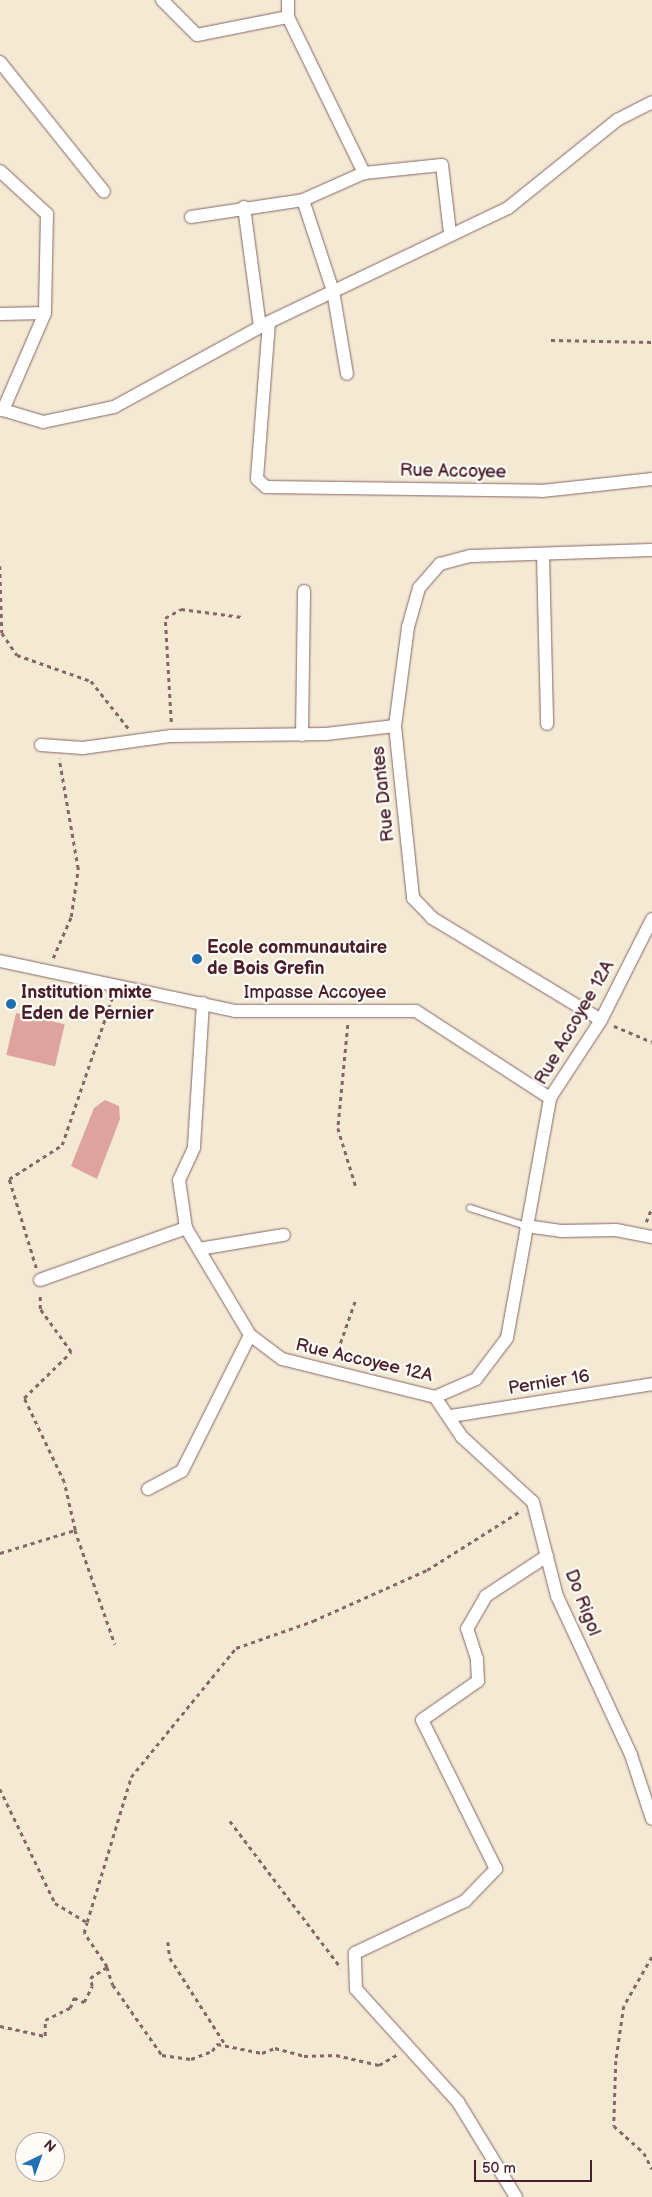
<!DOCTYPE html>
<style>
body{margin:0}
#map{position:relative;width:652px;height:2197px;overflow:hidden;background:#f4ead4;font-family:"Balsamiq Sans",sans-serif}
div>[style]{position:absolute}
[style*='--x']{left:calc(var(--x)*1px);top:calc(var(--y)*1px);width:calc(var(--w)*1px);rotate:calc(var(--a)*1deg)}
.building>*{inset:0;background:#dea39e;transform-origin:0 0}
.path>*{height:2.5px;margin-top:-1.25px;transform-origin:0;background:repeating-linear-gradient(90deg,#866666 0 4px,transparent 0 8px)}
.roads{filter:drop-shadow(0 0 1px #866666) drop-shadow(0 0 1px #866666)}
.service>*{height:6px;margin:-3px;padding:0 3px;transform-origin:3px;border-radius:3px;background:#fff}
.minor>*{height:12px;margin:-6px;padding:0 6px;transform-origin:6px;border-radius:6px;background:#fff}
.dots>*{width:14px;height:14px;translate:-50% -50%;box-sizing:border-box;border:2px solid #fdfcf7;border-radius:50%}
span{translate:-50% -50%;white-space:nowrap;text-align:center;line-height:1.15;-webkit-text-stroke:4.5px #fdfcf7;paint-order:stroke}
.street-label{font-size:18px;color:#4a1f2b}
.poi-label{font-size:18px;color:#4a1f2b;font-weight:700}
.left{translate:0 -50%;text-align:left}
.north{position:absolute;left:15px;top:2132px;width:50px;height:50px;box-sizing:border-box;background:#fdfcf7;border:1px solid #b5a4a5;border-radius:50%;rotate:42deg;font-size:14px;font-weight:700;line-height:20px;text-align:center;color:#4a1f2b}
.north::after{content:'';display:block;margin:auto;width:18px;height:22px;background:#1f6fb2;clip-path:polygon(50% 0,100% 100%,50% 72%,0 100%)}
.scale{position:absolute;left:474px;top:2160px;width:118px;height:22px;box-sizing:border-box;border:2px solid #4a1f2b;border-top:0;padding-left:6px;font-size:15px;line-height:18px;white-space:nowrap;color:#4a1f2b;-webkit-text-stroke:4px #fdfcf7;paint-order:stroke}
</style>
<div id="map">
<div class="building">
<div style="left:16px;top:1013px;width:50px;height:43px;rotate:13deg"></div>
<div style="clip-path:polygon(105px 1100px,119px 1106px,120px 1119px,97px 1179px,71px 1166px,94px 1108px)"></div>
</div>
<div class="path">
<div style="--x:551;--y:340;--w:101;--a:1.1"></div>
<div style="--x:0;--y:566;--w:67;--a:88.3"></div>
<div style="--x:2;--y:633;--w:27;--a:56"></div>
<div style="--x:17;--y:655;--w:78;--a:19.4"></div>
<div style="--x:91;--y:681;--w:61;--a:51.6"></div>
<div style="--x:171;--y:722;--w:104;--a:-93.3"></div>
<div style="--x:165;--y:618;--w:18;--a:-29"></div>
<div style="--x:181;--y:609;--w:62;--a:7.5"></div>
<div style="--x:53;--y:958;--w:45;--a:-66.3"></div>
<div style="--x:71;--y:917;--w:49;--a:-81.7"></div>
<div style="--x:78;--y:869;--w:112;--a:-99.8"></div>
<div style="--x:348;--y:1025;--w:103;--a:95.5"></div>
<div style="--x:338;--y:1128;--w:62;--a:73"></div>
<div style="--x:614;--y:1026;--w:41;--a:22.8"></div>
<div style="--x:646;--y:1222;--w:16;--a:-68"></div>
<div style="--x:36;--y:1268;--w:93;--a:-106.9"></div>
<div style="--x:9;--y:1179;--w:63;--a:-32.7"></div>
<div style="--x:62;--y:1145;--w:155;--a:-71.2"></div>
<div style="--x:335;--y:1358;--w:60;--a:-70.7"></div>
<div style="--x:75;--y:1530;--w:121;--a:70.7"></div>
<div style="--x:0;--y:1553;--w:78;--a:-17"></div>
<div style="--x:75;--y:1530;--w:49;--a:-102.9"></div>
<div style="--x:64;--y:1482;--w:93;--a:-115.5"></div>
<div style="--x:24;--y:1398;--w:66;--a:-44.4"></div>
<div style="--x:71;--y:1352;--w:53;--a:-125.8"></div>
<div style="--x:40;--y:1309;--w:16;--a:-90"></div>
<div style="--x:0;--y:1789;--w:127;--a:64.2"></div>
<div style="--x:55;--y:1903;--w:37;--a:31"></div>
<div style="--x:87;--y:1922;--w:152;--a:-73.1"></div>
<div style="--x:131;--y:1777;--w:166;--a:-50.9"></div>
<div style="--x:236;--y:1648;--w:82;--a:-19.3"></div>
<div style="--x:313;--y:1621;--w:125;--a:-24.1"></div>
<div style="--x:427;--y:1570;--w:112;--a:-32.3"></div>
<div style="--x:230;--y:1821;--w:184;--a:52.9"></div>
<div style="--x:168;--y:1942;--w:16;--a:83"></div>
<div style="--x:170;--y:1958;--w:102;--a:57.4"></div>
<div style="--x:652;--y:1957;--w:56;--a:119.7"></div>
<div style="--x:624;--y:2006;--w:56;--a:98.3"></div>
<div style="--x:616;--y:2061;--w:65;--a:91.8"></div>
<div style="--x:614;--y:2126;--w:40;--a:42"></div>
<div style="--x:644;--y:2153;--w:18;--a:63"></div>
<div style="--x:107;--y:1967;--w:19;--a:72"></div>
<div style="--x:113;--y:1985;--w:85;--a:55"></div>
<div style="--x:162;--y:2055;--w:29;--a:8"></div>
<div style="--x:191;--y:2059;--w:22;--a:-21"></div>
<div style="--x:212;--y:2051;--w:9;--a:-54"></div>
<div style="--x:217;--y:2044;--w:46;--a:11.3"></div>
<div style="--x:262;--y:2053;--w:14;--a:-21"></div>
<div style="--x:275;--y:2048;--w:30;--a:15"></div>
<div style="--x:304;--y:2056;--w:32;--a:-2"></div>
<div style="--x:336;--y:2055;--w:44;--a:13.1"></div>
<div style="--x:379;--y:2065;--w:22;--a:-30"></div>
<div style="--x:0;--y:2026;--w:46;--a:12.5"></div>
<div style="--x:45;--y:2036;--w:16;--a:-90"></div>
<div style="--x:45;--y:2020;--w:28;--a:-26"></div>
<div style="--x:70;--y:2008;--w:11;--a:-68"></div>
<div style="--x:74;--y:1998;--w:11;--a:22"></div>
<div style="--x:84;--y:2002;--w:18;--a:-63"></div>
<div style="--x:92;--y:1986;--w:8;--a:-104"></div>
<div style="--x:90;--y:1978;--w:20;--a:-33"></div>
<div style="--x:107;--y:1967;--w:41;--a:-124.1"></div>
<div style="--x:84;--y:1933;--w:11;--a:-75"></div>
</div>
<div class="roads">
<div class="service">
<div style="--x:470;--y:1208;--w:59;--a:17.8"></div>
</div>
<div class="minor">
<div style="--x:162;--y:0;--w:49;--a:45"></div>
<div style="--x:197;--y:35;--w:93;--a:-11.2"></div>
<div style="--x:288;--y:0;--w:17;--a:90"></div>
<div style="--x:288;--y:17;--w:174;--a:64"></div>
<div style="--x:0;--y:62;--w:166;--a:51.3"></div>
<div style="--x:0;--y:171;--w:64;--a:42.5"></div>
<div style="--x:47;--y:214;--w:99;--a:91.2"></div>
<div style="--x:45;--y:313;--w:106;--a:113.4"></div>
<div style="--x:3;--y:410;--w:42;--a:16.7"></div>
<div style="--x:43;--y:422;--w:73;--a:-11.9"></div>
<div style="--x:114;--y:407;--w:177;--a:-28.7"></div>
<div style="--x:269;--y:322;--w:265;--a:-25.5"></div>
<div style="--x:508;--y:208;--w:140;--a:-38.9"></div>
<div style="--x:617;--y:120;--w:39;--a:-27"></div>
<div style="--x:303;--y:200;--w:96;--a:71.8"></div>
<div style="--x:333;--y:291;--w:84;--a:80.4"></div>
<div style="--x:244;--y:207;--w:121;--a:82.4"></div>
<div style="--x:191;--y:217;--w:113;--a:-8.6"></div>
<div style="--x:303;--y:200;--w:67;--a:-23.9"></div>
<div style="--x:364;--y:173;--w:78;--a:-5.9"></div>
<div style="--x:442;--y:165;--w:68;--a:83.3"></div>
<div style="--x:0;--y:314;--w:45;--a:-1.3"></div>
<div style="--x:269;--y:322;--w:157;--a:94.4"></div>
<div style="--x:257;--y:479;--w:12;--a:42"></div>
<div style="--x:266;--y:487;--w:276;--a:0.8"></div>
<div style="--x:542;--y:491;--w:111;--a:-6.2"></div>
<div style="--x:543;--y:555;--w:169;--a:88.6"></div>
<div style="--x:395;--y:726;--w:100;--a:-82.5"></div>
<div style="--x:408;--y:627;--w:41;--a:-74.2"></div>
<div style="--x:419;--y:588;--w:32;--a:-49"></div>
<div style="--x:440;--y:564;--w:31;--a:-15"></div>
<div style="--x:470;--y:556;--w:182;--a:-1.9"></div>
<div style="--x:302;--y:735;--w:144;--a:-89.2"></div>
<div style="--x:41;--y:745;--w:42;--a:4.1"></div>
<div style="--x:83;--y:748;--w:89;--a:-7.8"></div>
<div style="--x:171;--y:736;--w:155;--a:-0.7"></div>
<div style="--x:326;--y:734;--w:69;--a:-6.6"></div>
<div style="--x:395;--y:726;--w:173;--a:84"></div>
<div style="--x:413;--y:898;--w:28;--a:46"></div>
<div style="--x:432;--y:918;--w:197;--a:31.1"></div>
<div style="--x:0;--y:961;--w:240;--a:12"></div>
<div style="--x:235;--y:1011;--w:181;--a:0"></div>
<div style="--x:416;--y:1011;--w:160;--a:33"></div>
<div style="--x:203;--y:1003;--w:145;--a:93.6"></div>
<div style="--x:194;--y:1148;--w:35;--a:115"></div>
<div style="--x:179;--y:1180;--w:49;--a:81.7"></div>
<div style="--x:186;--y:1228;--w:125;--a:59.1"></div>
<div style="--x:250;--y:1335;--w:40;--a:37"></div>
<div style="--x:282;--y:1359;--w:158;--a:13.9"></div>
<div style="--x:435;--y:1397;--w:45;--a:-23.7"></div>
<div style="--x:476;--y:1379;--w:51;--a:-52.9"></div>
<div style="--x:507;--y:1338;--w:244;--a:-79.8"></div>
<div style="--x:550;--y:1098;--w:93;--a:-56.8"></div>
<div style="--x:601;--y:1020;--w:113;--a:-63.2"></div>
<div style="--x:526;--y:1226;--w:35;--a:8"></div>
<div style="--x:561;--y:1231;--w:55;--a:-1"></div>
<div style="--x:616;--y:1230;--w:37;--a:11"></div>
<div style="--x:199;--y:1249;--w:86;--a:-9.4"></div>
<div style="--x:40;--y:1280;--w:155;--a:-19.6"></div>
<div style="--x:435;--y:1397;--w:48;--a:56"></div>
<div style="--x:462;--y:1437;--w:96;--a:42.5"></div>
<div style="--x:533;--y:1502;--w:97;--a:75.7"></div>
<div style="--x:557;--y:1596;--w:175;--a:65"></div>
<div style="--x:631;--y:1755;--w:67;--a:71.8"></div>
<div style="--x:451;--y:1416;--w:204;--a:-9"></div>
<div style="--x:148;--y:1489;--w:38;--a:-28"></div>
<div style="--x:182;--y:1471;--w:152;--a:-63.4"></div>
<div style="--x:516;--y:2197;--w:111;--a:-121.4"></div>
<div style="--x:458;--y:2102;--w:152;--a:-132.1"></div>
<div style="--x:356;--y:1989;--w:36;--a:-92"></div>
<div style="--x:355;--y:1953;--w:122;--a:-25.3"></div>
<div style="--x:465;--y:1901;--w:45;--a:-45.9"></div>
<div style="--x:496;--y:1869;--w:166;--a:-116.4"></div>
<div style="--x:422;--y:1720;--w:68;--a:-34.9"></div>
<div style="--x:478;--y:1681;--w:22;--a:-93"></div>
<div style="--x:477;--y:1659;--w:32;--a:-108"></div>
<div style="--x:467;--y:1629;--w:38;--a:-60"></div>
<div style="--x:486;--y:1596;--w:73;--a:-33.3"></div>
</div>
</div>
<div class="dots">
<div style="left:197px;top:959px;background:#1f6fb2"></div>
<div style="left:11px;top:1004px;background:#1f6fb2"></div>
</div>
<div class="street-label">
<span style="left:453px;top:472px;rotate:1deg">Rue Accoyee</span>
<span style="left:384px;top:794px;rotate:-96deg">Rue Dantes</span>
<span style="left:315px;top:993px">Impasse Accoyee</span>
<span style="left:575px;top:1023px;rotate:-60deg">Rue Accoyee 12A</span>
<span style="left:364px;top:1361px;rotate:13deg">Rue Accoyee 12A</span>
<span style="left:549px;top:1383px;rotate:-9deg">Pernier 16</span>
<span style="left:582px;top:1603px;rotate:69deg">Do Rigol</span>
</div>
<div class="poi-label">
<span class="left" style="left:207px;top:959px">Ecole communautaire<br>de Bois Grefin</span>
<span class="left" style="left:21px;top:1004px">Institution mixte<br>Eden de Pernier</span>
</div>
<div class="north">N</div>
<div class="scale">50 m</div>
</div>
